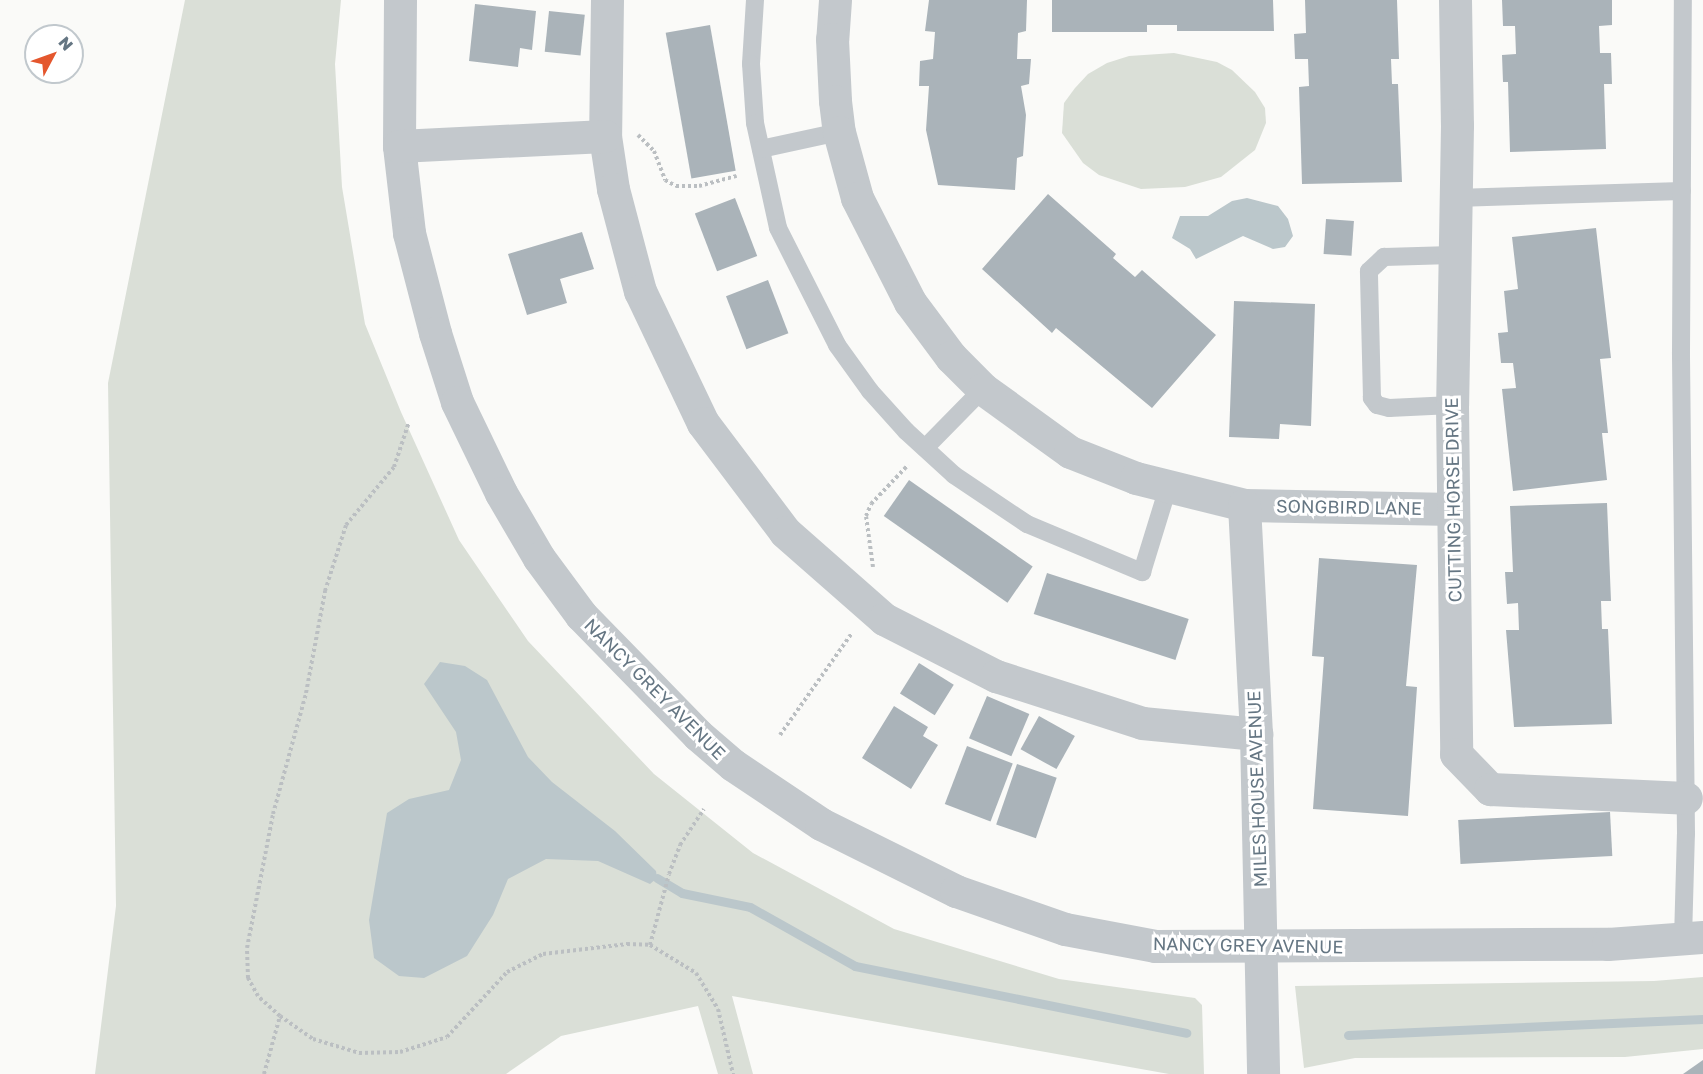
<!DOCTYPE html>
<style>
body{margin:0}
#map{position:relative;width:1703px;height:1074px;overflow:hidden;background:#fafaf8;font-family:"Golos Text",sans-serif}
div>[style]{position:absolute}
[style*='--x']{left:calc(var(--x)*1px);top:calc(var(--y)*1px);width:calc(var(--w)*1px);rotate:calc(var(--a)*1deg)}
.green>*{inset:0;background:#dadfd7}
.water>*{inset:0;background:#bbc7cb}
.stream>*{height:9px;margin:-4.5px;padding:0 4.5px;transform-origin:4.5px;border-radius:4.5px;background:#bbc7cb}
.building>*{inset:0;background:#aab3b9;transform-origin:0 0}
.path>*{height:4px;margin-top:-2px;transform-origin:0;background:repeating-linear-gradient(90deg,#bbbfc2 0 3px,transparent 0 6px)}
.lane>*{height:18px;margin:-9px;padding:0 9px;transform-origin:9px;border-radius:9px;background:#c3c8cc}
.street>*{height:33px;margin:-16.5px;padding:0 16.5px;transform-origin:16.5px;border-radius:16.5px;background:#c3c8cc}
span{translate:-50% -50%;white-space:nowrap;text-align:center;line-height:1.15;-webkit-text-stroke:6px #fff;paint-order:stroke}
.street-label{font-size:18px;color:#657683}
.north{position:absolute;left:24px;top:24px;width:60px;height:60px;box-sizing:border-box;background:#fff;border:2px solid #c1c8cd;border-radius:50%;rotate:49deg;font-size:16px;font-weight:700;line-height:24px;text-align:center;color:#657683}
.north::after{content:'';display:block;margin:auto;width:21px;height:27px;background:#e4572e;clip-path:polygon(50% 0,100% 100%,50% 72%,0 100%)}
</style>
<div id="map">
<div class="green">
<div style="clip-path:polygon(185px 0,341px 0,335px 64px,342px 187px,365px 324px,401px 412px,459px 540px,528px 641px,654px 774px,753px 853px,894px 929px,1059px 979px,1195px 998px,1202px 1005px,1204px 1074px,1169px 1074px,732px 996px,753px 1074px,718px 1074px,698px 1006px,561px 1036px,506px 1074px,95px 1074px,116px 906px,108px 383px)"></div>
<div style="clip-path:polygon(1174px 53px,1217px 62px,1232px 70px,1255px 92px,1265px 108px,1266px 123px,1255px 150px,1221px 177px,1185px 187px,1141px 189px,1099px 175px,1083px 163px,1062px 133px,1064px 103px,1075px 88px,1088px 74px,1107px 63px,1129px 56px)"></div>
<div style="clip-path:polygon(1703px 977px,1703px 1049px,1625px 1057px,1355px 1058px,1304px 1068px,1295px 986px,1654px 981px)"></div>
</div>
<div class="water">
<div style="clip-path:polygon(1247px 198px,1278px 206px,1288px 219px,1293px 236px,1285px 247px,1273px 249px,1243px 236px,1196px 259px,1190px 249px,1172px 238px,1180px 216px,1208px 216px,1232px 201px)"></div>
<div style="clip-path:polygon(440px 662px,465px 666px,487px 680px,528px 757px,552px 782px,615px 831px,656px 871px,657px 878px,650px 884px,598px 861px,546px 859px,508px 879px,493px 915px,467px 956px,424px 978px,399px 976px,374px 958px,369px 920px,387px 813px,409px 799px,449px 790px,461px 760px,456px 732px,424px 684px)"></div>
</div>
<div class="stream">
<div style="--x:657;--y:878;--w:29;--a:31"></div>
<div style="--x:682;--y:893;--w:69;--a:11.6"></div>
<div style="--x:750;--y:907;--w:120;--a:29.3"></div>
<div style="--x:855;--y:966;--w:338;--a:11.4"></div>
<div style="--x:1348;--y:1035;--w:355;--a:-2.6"></div>
</div>
<div class="building">
<div style="clip-path:polygon(929px 0,1027px 0,1026px 31px,1018px 33px,1017px 59px,1031px 59px,1029px 84px,1021px 86px,1026px 115px,1023px 156px,1017px 158px,1015px 190px,938px 185px,926px 130px,929px 86px,919px 86px,920px 61px,933px 59px,935px 32px,925px 31px)"></div>
<div style="clip-path:polygon(1052px 0,1273px 0,1274px 31px,1177px 31px,1177px 25px,1147px 25px,1147px 32px,1052px 32px)"></div>
<div style="clip-path:polygon(1305px 0,1397px 0,1399px 59px,1391px 59px,1392px 84px,1398px 84px,1402px 182px,1302px 184px,1299px 87px,1309px 86px,1308px 59px,1295px 59px,1294px 34px,1306px 33px)"></div>
<div style="clip-path:polygon(1502px 0,1612px 0,1612px 25px,1599px 26px,1600px 53px,1611px 53px,1612px 84px,1604px 84px,1606px 149px,1510px 152px,1508px 82px,1503px 82px,1502px 55px,1516px 54px,1515px 26px,1503px 26px)"></div>
<div style="clip-path:polygon(475px 4px,536px 11px,532px 50px,520px 48px,518px 67px,469px 61px)"></div>
<div style="left:549px;top:11px;width:36px;height:41px;rotate:6deg"></div>
<div style="left:710px;top:25px;width:148px;height:45px;rotate:80deg"></div>
<div style="clip-path:polygon(1048px 194px,1116px 254px,1113px 258px,1135px 277px,1142px 270px,1216px 335px,1152px 408px,1056px 328px,1052px 333px,982px 269px)"></div>
<div style="left:735px;top:198px;width:62px;height:43px;rotate:69deg"></div>
<div style="left:1326px;top:219px;width:28px;height:35px;rotate:4deg"></div>
<div style="clip-path:polygon(1596px 228px,1611px 358px,1600px 359px,1608px 433px,1602px 433px,1607px 480px,1513px 491px,1502px 389px,1516px 388px,1513px 363px,1501px 363px,1498px 333px,1508px 332px,1504px 291px,1518px 289px,1512px 237px)"></div>
<div style="clip-path:polygon(582px 232px,594px 269px,560px 279px,567px 303px,527px 315px,508px 254px)"></div>
<div style="left:768px;top:280px;width:57px;height:45px;rotate:69deg"></div>
<div style="clip-path:polygon(1234px 301px,1315px 304px,1311px 426px,1280px 424px,1279px 439px,1229px 437px)"></div>
<div style="left:909px;top:480px;width:151px;height:44px;rotate:35deg"></div>
<div style="clip-path:polygon(1607px 503px,1611px 601px,1601px 601px,1602px 629px,1608px 629px,1612px 724px,1514px 727px,1506px 630px,1519px 630px,1518px 603px,1507px 604px,1505px 572px,1513px 572px,1510px 506px)"></div>
<div style="clip-path:polygon(1319px 558px,1417px 565px,1406px 686px,1417px 687px,1408px 816px,1313px 809px,1324px 657px,1312px 656px)"></div>
<div style="left:1047px;top:573px;width:149px;height:43px;rotate:18deg"></div>
<div style="left:919px;top:663px;width:41px;height:36px;rotate:32deg"></div>
<div style="left:987px;top:696px;width:46px;height:46px;rotate:23deg"></div>
<div style="clip-path:polygon(894px 706px,928px 727px,923px 736px,938px 745px,911px 789px,862px 758px)"></div>
<div style="left:1039px;top:716px;width:41px;height:38px;rotate:29deg"></div>
<div style="left:967px;top:746px;width:49px;height:62px;rotate:21deg"></div>
<div style="left:1017px;top:764px;width:42px;height:64px;rotate:19deg"></div>
<div style="left:1610px;top:812px;width:44px;height:152px;rotate:87deg"></div>
<div style="clip-path:polygon(1703px 1060px,1703px 1074px,1683px 1074px)"></div>
</div>
<div class="path">
<div style="--x:638;--y:135;--w:23;--a:45"></div>
<div style="--x:654;--y:151;--w:31;--a:69"></div>
<div style="--x:665;--y:180;--w:13;--a:29"></div>
<div style="--x:676;--y:186;--w:23;--a:0"></div>
<div style="--x:699;--y:186;--w:39;--a:-15"></div>
<div style="--x:873;--y:567;--w:51;--a:-97.8"></div>
<div style="--x:866;--y:516;--w:13;--a:-67"></div>
<div style="--x:871;--y:504;--w:54;--a:-46.5"></div>
<div style="--x:780;--y:735;--w:125;--a:-54.8"></div>
<div style="--x:650;--y:945;--w:73;--a:-75"></div>
<div style="--x:669;--y:874;--w:31;--a:-69"></div>
<div style="--x:680;--y:845;--w:43;--a:-56.3"></div>
<div style="--x:280;--y:1016;--w:40;--a:34.9"></div>
<div style="--x:313;--y:1039;--w:48;--a:16.9"></div>
<div style="--x:359;--y:1053;--w:41;--a:-1.4"></div>
<div style="--x:400;--y:1052;--w:49;--a:-17.7"></div>
<div style="--x:447;--y:1037;--w:88;--a:-47.3"></div>
<div style="--x:507;--y:972;--w:40;--a:-26.6"></div>
<div style="--x:543;--y:954;--w:85;--a:-6.8"></div>
<div style="--x:627;--y:944;--w:23;--a:2"></div>
<div style="--x:650;--y:945;--w:54;--a:31.3"></div>
<div style="--x:696;--y:973;--w:42;--a:58.6"></div>
<div style="--x:718;--y:1009;--w:67;--a:77"></div>
<div style="--x:264;--y:1074;--w:60;--a:-74.6"></div>
<div style="--x:280;--y:1016;--w:30;--a:-138"></div>
<div style="--x:258;--y:996;--w:21;--a:-119"></div>
<div style="--x:248;--y:978;--w:30;--a:-92"></div>
<div style="--x:247;--y:948;--w:136;--a:-79"></div>
<div style="--x:273;--y:814;--w:125;--a:-74.7"></div>
<div style="--x:306;--y:693;--w:104;--a:-79.4"></div>
<div style="--x:325;--y:591;--w:69;--a:-72.3"></div>
<div style="--x:346;--y:525;--w:75;--a:-50.4"></div>
<div style="--x:394;--y:467;--w:47;--a:-71.6"></div>
</div>
<div class="lane">
<div style="--x:755;--y:0;--w:64;--a:93.6"></div>
<div style="--x:751;--y:64;--w:59;--a:86.1"></div>
<div style="--x:755;--y:123;--w:107;--a:77.6"></div>
<div style="--x:778;--y:228;--w:131;--a:63.2"></div>
<div style="--x:837;--y:345;--w:57;--a:54.3"></div>
<div style="--x:870;--y:391;--w:54;--a:48"></div>
<div style="--x:906;--y:431;--w:65;--a:42.5"></div>
<div style="--x:954;--y:475;--w:88;--a:33.9"></div>
<div style="--x:1027;--y:524;--w:125;--a:22.7"></div>
<div style="--x:1142;--y:572;--w:92;--a:-72.9"></div>
<div style="--x:761;--y:149;--w:80;--a:-12.3"></div>
<div style="--x:1456;--y:198;--w:226;--a:-1.8"></div>
<div style="--x:1452;--y:405;--w:63;--a:177.3"></div>
<div style="--x:1389;--y:408;--w:12;--a:-166"></div>
<div style="--x:1377;--y:405;--w:9;--a:-126"></div>
<div style="--x:1372;--y:398;--w:127;--a:-91.4"></div>
<div style="--x:1369;--y:271;--w:21;--a:-43"></div>
<div style="--x:1384;--y:257;--w:68;--a:-1.7"></div>
<div style="--x:925;--y:448;--w:83;--a:-45.5"></div>
<div style="--x:1683;--y:939;--w:105;--a:-88.4"></div>
<div style="--x:1686;--y:834;--w:482;--a:-90.6"></div>
<div style="--x:1681;--y:352;--w:352;--a:-89.7"></div>
</div>
<div class="street">
<div style="--x:400;--y:0;--w:146;--a:90.4"></div>
<div style="--x:399;--y:146;--w:88;--a:83.4"></div>
<div style="--x:409;--y:233;--w:103;--a:75.4"></div>
<div style="--x:435;--y:333;--w:72;--a:72.3"></div>
<div style="--x:457;--y:402;--w:101;--a:64.2"></div>
<div style="--x:501;--y:493;--w:75;--a:59.7"></div>
<div style="--x:539;--y:558;--w:71;--a:53.6"></div>
<div style="--x:581;--y:615;--w:168;--a:45.7"></div>
<div style="--x:698;--y:735;--w:46;--a:40.6"></div>
<div style="--x:733;--y:765;--w:106;--a:33.8"></div>
<div style="--x:821;--y:824;--w:151;--a:26.4"></div>
<div style="--x:956;--y:891;--w:115;--a:19.2"></div>
<div style="--x:1065;--y:929;--w:92;--a:10.7"></div>
<div style="--x:1155;--y:946;--w:453;--a:-0.3"></div>
<div style="--x:1608;--y:944;--w:95;--a:-4.2"></div>
<div style="--x:607;--y:0;--w:136;--a:90.8"></div>
<div style="--x:605;--y:136;--w:54;--a:81.4"></div>
<div style="--x:613;--y:189;--w:106;--a:75.2"></div>
<div style="--x:640;--y:291;--w:146;--a:64.5"></div>
<div style="--x:703;--y:423;--w:136;--a:53"></div>
<div style="--x:785;--y:532;--w:132;--a:41.3"></div>
<div style="--x:884;--y:619;--w:126;--a:27"></div>
<div style="--x:996;--y:676;--w:153;--a:17.8"></div>
<div style="--x:1142;--y:723;--w:115;--a:5.5"></div>
<div style="--x:835;--y:0;--w:39;--a:94"></div>
<div style="--x:832;--y:39;--w:62;--a:87.2"></div>
<div style="--x:835;--y:101;--w:31;--a:83"></div>
<div style="--x:839;--y:132;--w:68;--a:74.7"></div>
<div style="--x:857;--y:198;--w:117;--a:63"></div>
<div style="--x:910;--y:302;--w:69;--a:53.3"></div>
<div style="--x:951;--y:357;--w:45;--a:45"></div>
<div style="--x:983;--y:389;--w:107;--a:35.9"></div>
<div style="--x:1070;--y:452;--w:71;--a:21.5"></div>
<div style="--x:1136;--y:478;--w:111;--a:14"></div>
<div style="--x:1244;--y:505;--w:209;--a:1.1"></div>
<div style="--x:1455;--y:0;--w:125;--a:89.1"></div>
<div style="--x:1457;--y:125;--w:280;--a:91"></div>
<div style="--x:1452;--y:405;--w:349;--a:89.3"></div>
<div style="--x:1456;--y:754;--w:49;--a:45.8"></div>
<div style="--x:1490;--y:789;--w:196;--a:2.6"></div>
<div style="--x:399;--y:146;--w:206;--a:-2.8"></div>
<div style="--x:1244;--y:505;--w:229;--a:87"></div>
<div style="--x:1256;--y:734;--w:340;--a:88.8"></div>
</div>
<div class="street-label">
<span style="left:1453px;top:500px;rotate:-91deg">CUTTING HORSE DRIVE</span>
<span style="left:1349px;top:507px;rotate:1deg">SONGBIRD LANE</span>
<span style="left:655px;top:689px;rotate:45deg">NANCY GREY AVENUE</span>
<span style="left:1257px;top:789px;rotate:-92deg">MILES HOUSE AVENUE</span>
<span style="left:1248px;top:945px;rotate:1deg">NANCY GREY AVENUE</span>
</div>
<div class="north">N</div>
</div>
